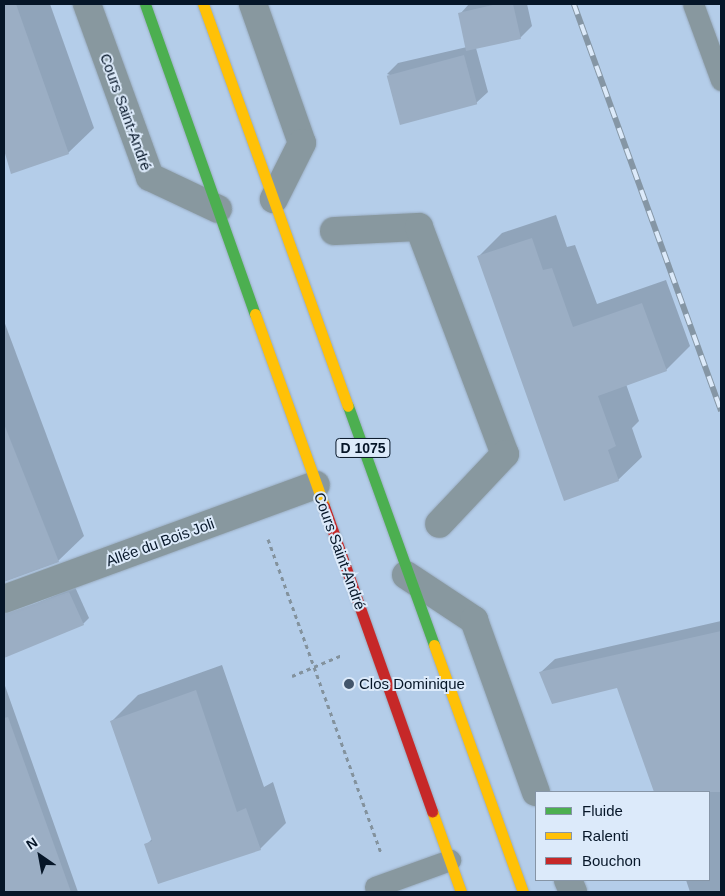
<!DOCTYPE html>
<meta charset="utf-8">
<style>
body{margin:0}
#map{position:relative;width:725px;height:896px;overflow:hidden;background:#b4cde9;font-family:Helvetica,sans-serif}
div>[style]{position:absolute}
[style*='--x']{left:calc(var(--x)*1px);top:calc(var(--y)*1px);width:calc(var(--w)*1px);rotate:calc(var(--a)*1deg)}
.shadow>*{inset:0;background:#0003}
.building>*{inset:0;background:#9baec4;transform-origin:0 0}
.path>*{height:3px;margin-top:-1.5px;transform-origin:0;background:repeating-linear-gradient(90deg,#83929d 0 4px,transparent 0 8px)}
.roads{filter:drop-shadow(0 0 1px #9aadc2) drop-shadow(0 0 1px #9aadc2)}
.lane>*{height:21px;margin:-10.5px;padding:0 10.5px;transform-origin:10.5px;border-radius:10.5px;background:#88989f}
.street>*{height:28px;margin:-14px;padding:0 14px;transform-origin:14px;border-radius:14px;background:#88989f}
.fast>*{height:11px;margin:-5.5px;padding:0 5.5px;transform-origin:5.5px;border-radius:5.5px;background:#4caf50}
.slow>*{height:11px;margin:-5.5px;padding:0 5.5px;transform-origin:5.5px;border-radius:5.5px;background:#ffc107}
.jam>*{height:11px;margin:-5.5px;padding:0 5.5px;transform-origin:5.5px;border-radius:5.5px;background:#c62828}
.rail>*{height:5.5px;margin-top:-2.75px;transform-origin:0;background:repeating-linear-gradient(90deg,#dceafa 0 11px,#8596a5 0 22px);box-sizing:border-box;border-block:1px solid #8596a5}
.dots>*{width:14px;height:14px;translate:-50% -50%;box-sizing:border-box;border:2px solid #dceafa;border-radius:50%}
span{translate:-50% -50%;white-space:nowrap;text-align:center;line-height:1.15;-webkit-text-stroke:4px #dceafa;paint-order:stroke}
.shield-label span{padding:1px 4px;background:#dceafa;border:1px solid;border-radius:4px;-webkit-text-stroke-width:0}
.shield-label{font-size:14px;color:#061628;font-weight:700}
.street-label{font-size:15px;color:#061628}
.poi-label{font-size:15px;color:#061628}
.left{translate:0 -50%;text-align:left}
.frame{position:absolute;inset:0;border:5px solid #061628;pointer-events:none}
.legend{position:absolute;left:535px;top:791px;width:175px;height:90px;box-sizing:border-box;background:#dceafa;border:1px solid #8695a6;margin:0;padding:6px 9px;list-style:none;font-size:15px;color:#061628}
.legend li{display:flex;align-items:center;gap:10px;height:25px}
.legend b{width:25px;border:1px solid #8695a6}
.north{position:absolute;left:15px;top:831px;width:50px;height:50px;-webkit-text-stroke:4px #dceafa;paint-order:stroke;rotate:327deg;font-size:14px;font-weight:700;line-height:20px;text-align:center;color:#061628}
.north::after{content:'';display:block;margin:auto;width:18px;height:22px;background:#061628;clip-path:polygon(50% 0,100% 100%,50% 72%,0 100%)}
</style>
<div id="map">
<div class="shadow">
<div style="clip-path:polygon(4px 4px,50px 4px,94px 128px,68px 153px,12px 172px,4px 146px)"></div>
<div style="clip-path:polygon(469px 4px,527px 4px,532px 26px,520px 38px,476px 48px,488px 92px,476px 103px,387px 74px,398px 63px,467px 47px,460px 14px)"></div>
<div style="clip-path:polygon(556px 215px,567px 247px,575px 245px,597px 304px,666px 280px,690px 346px,666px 370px,626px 384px,639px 421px,632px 428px,642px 457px,618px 480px,478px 257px,502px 233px)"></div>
<div style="clip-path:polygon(4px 321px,84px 536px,58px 561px,4px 581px)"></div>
<div style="clip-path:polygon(75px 587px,89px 618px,83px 624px,4px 656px,4px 617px)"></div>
<div style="clip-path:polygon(721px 621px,721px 892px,690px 892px,686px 880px,709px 880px,709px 792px,655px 792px,618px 687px,541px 672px,555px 659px)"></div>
<div style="clip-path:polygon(222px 665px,264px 787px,273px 782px,286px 823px,260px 849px,146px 845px,152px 839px,112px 721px,138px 695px)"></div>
<div style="clip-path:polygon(4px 683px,78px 892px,4px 892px)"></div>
</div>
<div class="building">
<div style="clip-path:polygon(4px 4px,16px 4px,69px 154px,11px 174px,4px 150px)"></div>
<div style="clip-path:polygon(497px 4px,513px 4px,521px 39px,466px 51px,458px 13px)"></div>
<div style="left:464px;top:55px;width:51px;height:80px;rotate:75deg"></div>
<div style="clip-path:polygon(532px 238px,543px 270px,552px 268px,573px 327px,642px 303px,667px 371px,598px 396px,616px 446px,608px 450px,619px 481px,564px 501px,477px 256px)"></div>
<div style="clip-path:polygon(4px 424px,59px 562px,4px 582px)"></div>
<div style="clip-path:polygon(69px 592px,84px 625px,4px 658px,4px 614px)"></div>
<div style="clip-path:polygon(721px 631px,721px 792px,654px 792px,617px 688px,552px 704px,539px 672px)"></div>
<div style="clip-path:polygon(196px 690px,237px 812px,246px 808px,261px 850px,158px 884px,144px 844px,152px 841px,110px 721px)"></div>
<div style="clip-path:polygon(8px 717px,71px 892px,4px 892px,4px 718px)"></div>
</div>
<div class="path">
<div style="--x:268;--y:539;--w:334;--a:70.2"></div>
<div style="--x:292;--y:676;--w:54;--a:-22.8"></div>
</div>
<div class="roads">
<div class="lane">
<div style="--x:693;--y:4;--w:81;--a:69.8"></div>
<div style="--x:375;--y:887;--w:80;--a:-19.8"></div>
</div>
<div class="street">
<div style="--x:87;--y:4;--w:184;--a:70"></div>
<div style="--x:150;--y:177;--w:75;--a:25.2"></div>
<div style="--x:253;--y:4;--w:147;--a:70.6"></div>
<div style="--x:302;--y:143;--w:63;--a:116.6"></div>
<div style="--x:334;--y:231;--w:85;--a:-2.7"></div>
<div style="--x:419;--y:227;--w:243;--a:69.3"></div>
<div style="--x:505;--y:454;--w:96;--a:133.3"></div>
<div style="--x:406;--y:575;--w:82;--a:33.5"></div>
<div style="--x:474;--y:620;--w:183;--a:70.2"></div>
<div style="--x:4;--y:599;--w:332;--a:-20.1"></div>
<div style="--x:568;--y:880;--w:13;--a:67"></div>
</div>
<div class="fast">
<div style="--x:145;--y:4;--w:329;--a:70.5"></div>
<div style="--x:348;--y:406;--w:254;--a:70.2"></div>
</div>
<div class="slow">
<div style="--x:203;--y:4;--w:427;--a:70.2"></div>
<div style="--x:255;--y:314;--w:204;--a:70.2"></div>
<div style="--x:434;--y:645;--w:263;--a:70.2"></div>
<div style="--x:432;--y:811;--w:86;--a:70.3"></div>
</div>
<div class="jam">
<div style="--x:324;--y:506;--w:324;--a:70.5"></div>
</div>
</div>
<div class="rail">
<div style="--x:574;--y:4;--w:433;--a:70.1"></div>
</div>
<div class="dots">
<div style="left:349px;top:684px;background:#43566c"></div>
</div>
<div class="shield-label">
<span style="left:363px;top:448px">D 1075</span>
</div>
<div class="street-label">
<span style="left:126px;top:112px;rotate:70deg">Cours Saint-André</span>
<span style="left:160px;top:542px;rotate:-20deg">Allée du Bois Joli</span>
<span style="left:340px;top:551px;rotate:70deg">Cours Saint-André</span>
</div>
<div class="poi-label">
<span class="left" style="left:359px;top:684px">Clos Dominique</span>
</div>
<div class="frame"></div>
<ul class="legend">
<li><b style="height:6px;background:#4caf50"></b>Fluide</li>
<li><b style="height:6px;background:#ffc107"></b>Ralenti</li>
<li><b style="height:6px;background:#c62828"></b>Bouchon</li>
</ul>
<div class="north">N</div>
</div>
